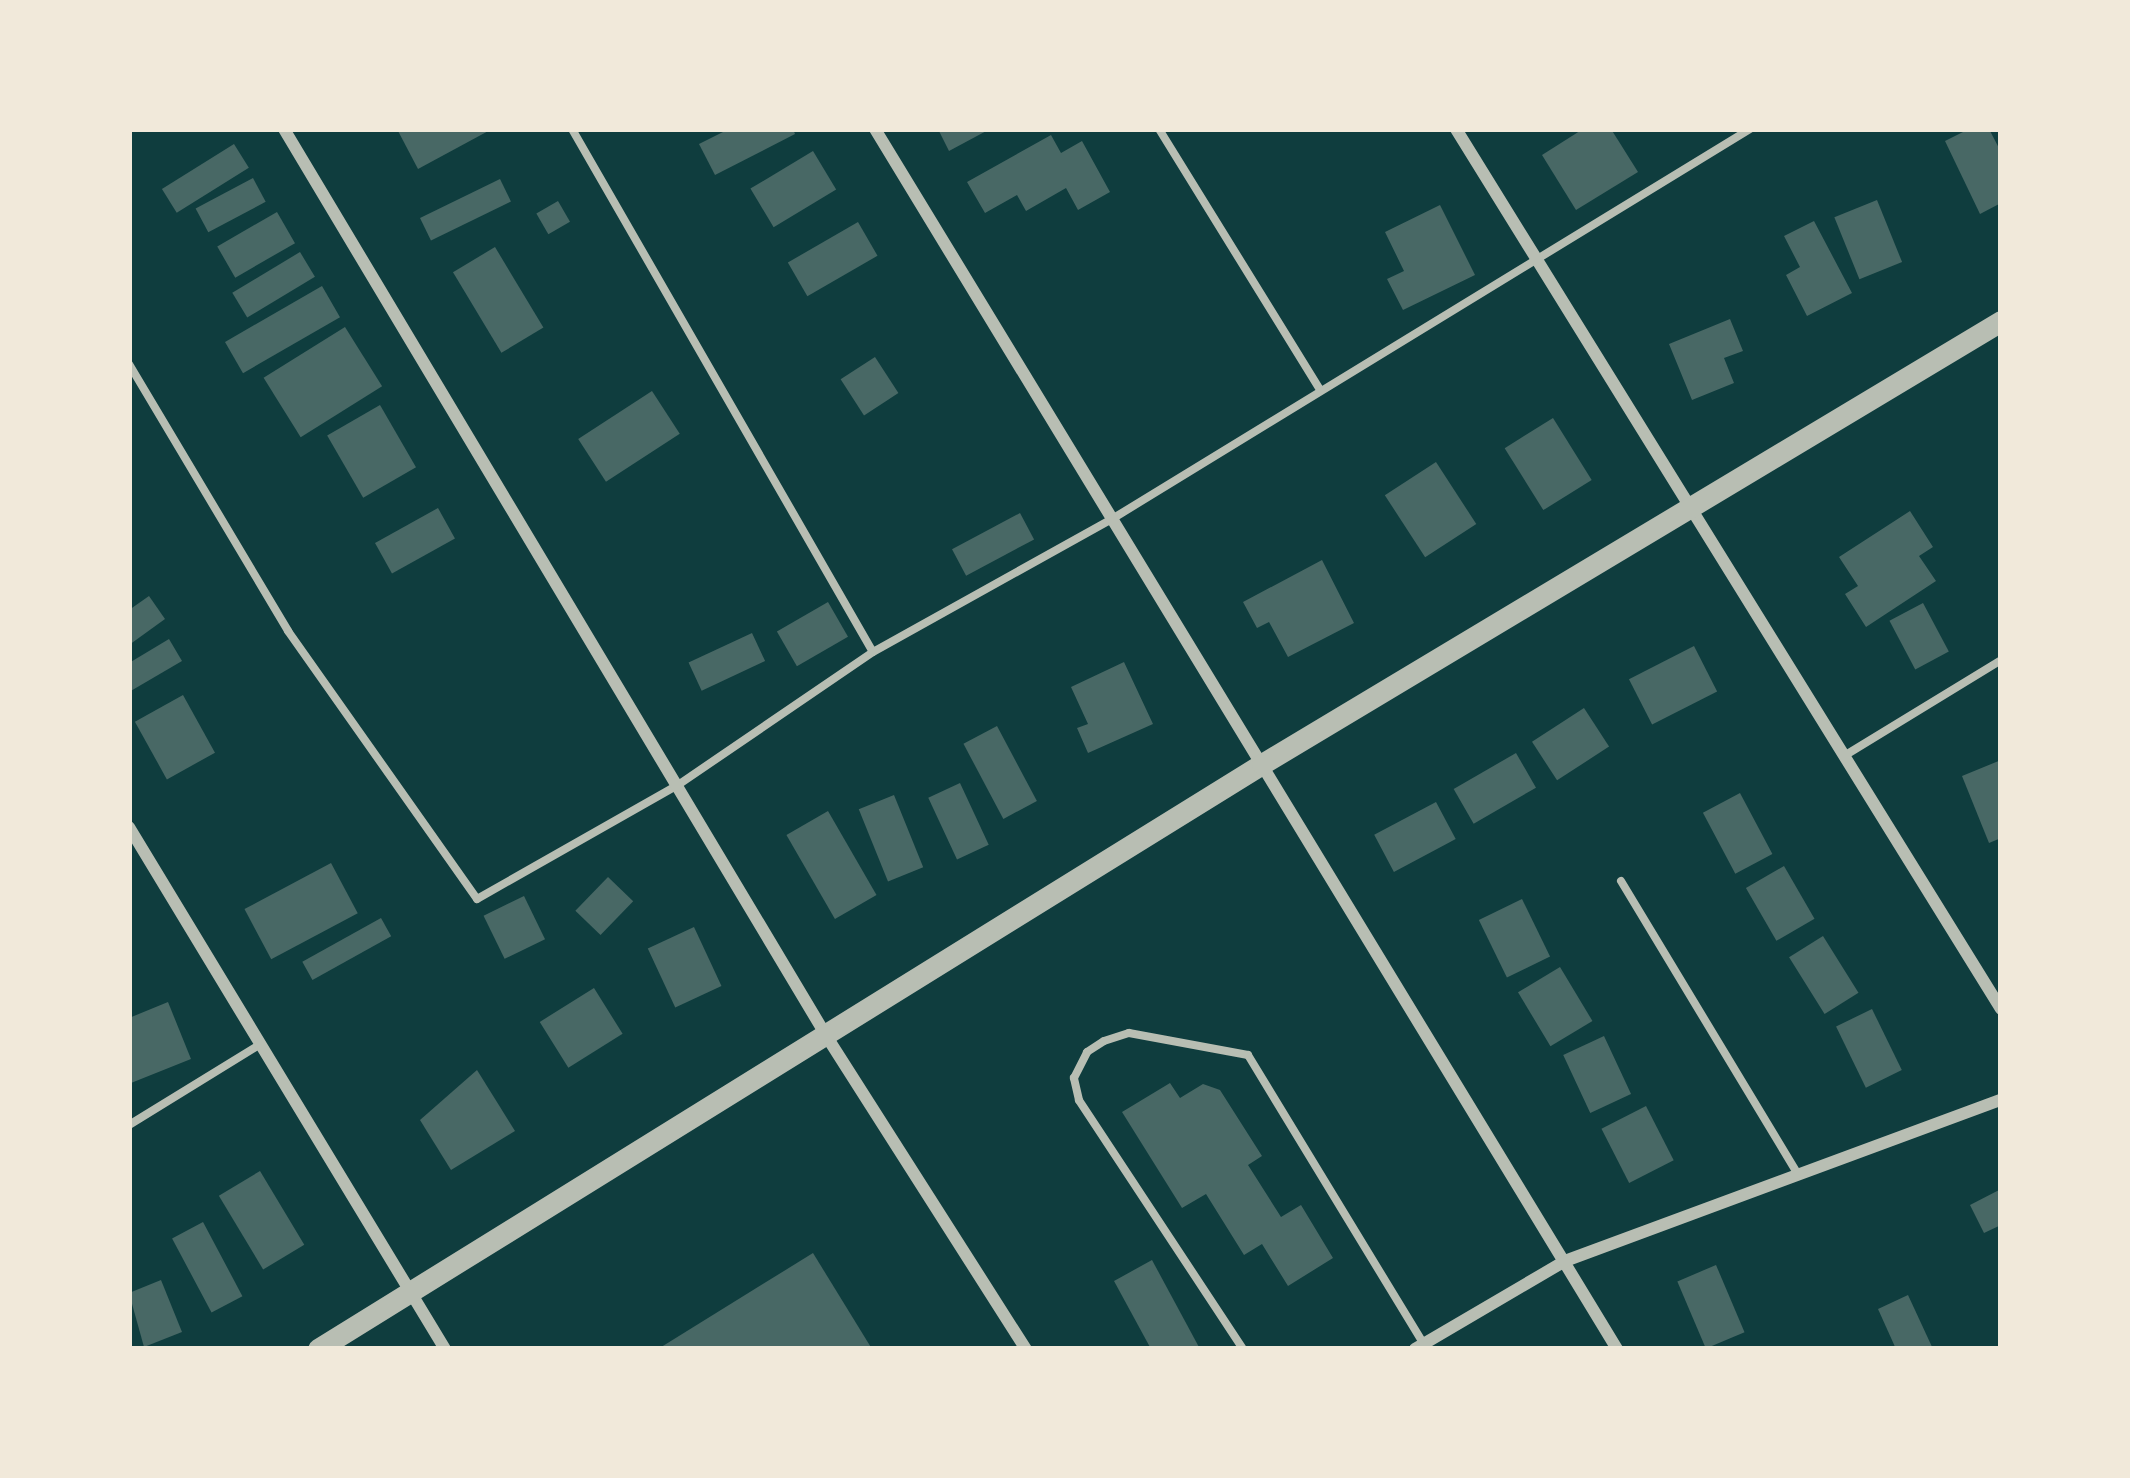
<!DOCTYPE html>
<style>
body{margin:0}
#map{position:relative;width:2130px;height:1478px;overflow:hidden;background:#0f3d3e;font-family:"Noto Sans",sans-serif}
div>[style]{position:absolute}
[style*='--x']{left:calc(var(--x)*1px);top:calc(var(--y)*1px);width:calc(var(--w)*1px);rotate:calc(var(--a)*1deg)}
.building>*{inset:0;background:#486865;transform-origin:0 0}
.service>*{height:8px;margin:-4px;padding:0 4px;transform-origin:4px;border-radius:4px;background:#b8beb3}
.minor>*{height:12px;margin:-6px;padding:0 6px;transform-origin:6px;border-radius:6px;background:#b8beb3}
.tertiary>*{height:21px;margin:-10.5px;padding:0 10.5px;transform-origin:10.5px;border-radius:10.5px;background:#b8beb3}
span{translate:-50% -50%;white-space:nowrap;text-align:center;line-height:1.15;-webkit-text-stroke:12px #f1e9da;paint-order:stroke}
.frame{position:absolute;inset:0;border:132px solid #f1e9da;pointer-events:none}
</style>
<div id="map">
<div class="building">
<div style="clip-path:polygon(397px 129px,492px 129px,418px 169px)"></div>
<div style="clip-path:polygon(729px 129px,793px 129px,795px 134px,715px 175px,699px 144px)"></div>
<div style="clip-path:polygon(938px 129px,990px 129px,949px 151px)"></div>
<div style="clip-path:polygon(1583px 129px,1611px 129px,1638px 172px,1576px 210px,1542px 155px)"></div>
<div style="clip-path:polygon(1969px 129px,1989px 129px,2001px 152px,2001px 203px,1980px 214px,1945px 141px)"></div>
<div style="clip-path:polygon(1051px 135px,1061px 153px,1082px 141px,1110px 192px,1078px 210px,1066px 188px,1026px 211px,1017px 195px,985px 213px,967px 182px)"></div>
<div style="left:234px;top:144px;width:28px;height:85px;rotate:58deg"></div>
<div style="left:813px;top:151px;width:45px;height:73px;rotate:59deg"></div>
<div style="left:253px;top:178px;width:27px;height:65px;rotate:62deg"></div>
<div style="left:500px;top:179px;width:25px;height:89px;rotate:64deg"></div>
<div style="left:1877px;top:200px;width:67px;height:46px;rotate:68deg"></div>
<div style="left:558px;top:201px;width:24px;height:25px;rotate:60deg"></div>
<div style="clip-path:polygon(1440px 205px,1475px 275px,1403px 310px,1387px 279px,1404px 271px,1385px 232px)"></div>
<div style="left:277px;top:212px;width:36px;height:69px;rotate:60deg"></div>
<div style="clip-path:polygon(1814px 221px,1852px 293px,1807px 316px,1786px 275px,1800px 267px,1784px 236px)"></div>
<div style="left:858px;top:222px;width:39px;height:81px;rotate:60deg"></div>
<div style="left:495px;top:247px;width:94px;height:49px;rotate:59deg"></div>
<div style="left:300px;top:252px;width:29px;height:79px;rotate:59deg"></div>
<div style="left:322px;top:286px;width:36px;height:112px;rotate:60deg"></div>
<div style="clip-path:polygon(1730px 319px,1743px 351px,1724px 358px,1734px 383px,1692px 400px,1669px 344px)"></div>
<div style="left:345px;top:327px;width:70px;height:96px;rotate:58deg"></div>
<div style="left:875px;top:357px;width:43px;height:41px;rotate:57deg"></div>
<div style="left:652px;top:391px;width:51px;height:88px;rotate:57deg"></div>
<div style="left:380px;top:405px;width:72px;height:61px;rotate:60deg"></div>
<div style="left:1553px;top:418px;width:73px;height:57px;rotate:58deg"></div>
<div style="left:1436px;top:462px;width:74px;height:61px;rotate:57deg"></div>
<div style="left:438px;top:508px;width:35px;height:72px;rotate:61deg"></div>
<div style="clip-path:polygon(1910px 511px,1933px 547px,1919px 556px,1936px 581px,1866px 627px,1845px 594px,1858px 586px,1839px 557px)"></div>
<div style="left:1020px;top:513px;width:30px;height:77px;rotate:62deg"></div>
<div style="clip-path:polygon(1322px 560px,1354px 623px,1288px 657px,1269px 622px,1257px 628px,1243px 602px)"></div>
<div style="clip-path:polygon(149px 596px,165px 619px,129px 645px,129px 610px)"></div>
<div style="left:828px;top:602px;width:40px;height:59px;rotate:60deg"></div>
<div style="left:1923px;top:603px;width:55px;height:38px;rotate:62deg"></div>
<div style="left:752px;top:633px;width:31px;height:70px;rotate:65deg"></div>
<div style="clip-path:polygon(169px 639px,182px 661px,129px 692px,129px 663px)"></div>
<div style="left:1694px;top:646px;width:51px;height:73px;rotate:63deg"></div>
<div style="clip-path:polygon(1124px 662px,1153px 724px,1088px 753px,1077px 728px,1088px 724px,1071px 687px)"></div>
<div style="left:183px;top:695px;width:66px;height:55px;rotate:61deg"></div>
<div style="left:1584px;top:708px;width:46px;height:62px;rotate:57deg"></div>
<div style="left:997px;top:726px;width:85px;height:38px;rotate:62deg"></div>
<div style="left:1516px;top:753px;width:40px;height:72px;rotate:60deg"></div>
<div style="clip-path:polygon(2001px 760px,2001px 838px,1989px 843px,1962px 776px)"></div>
<div style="left:960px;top:783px;width:68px;height:35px;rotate:65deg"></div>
<div style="left:1740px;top:793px;width:69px;height:42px;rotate:62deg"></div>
<div style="left:894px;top:795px;width:78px;height:38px;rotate:68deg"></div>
<div style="left:1436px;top:802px;width:42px;height:70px;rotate:62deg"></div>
<div style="left:828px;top:811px;width:97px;height:48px;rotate:60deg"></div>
<div style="left:331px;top:863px;width:57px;height:98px;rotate:62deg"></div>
<div style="left:1784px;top:866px;width:61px;height:44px;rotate:60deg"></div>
<div style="left:608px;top:877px;width:35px;height:47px;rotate:44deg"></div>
<div style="left:524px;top:896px;width:48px;height:45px;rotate:64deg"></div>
<div style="left:1522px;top:899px;width:64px;height:48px;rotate:64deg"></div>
<div style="left:381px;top:918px;width:21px;height:90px;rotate:61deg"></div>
<div style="left:694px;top:927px;width:65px;height:51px;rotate:65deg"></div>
<div style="left:1823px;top:936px;width:67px;height:40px;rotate:58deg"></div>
<div style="left:1560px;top:967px;width:63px;height:49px;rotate:59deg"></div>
<div style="left:594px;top:988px;width:54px;height:64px;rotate:58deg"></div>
<div style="clip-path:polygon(168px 1002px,191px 1059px,131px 1083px,129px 1018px)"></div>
<div style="left:1872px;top:1009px;width:68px;height:40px;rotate:64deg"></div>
<div style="left:1604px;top:1036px;width:64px;height:45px;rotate:65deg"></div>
<div style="clip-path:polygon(477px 1070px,515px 1131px,451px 1170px,420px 1120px)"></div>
<div style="clip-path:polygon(1170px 1083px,1180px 1098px,1203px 1084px,1220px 1090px,1262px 1156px,1248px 1165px,1281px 1217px,1301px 1205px,1333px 1258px,1288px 1286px,1262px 1244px,1244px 1255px,1206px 1194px,1182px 1208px,1122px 1112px)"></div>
<div style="left:1646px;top:1106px;width:61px;height:50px;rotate:63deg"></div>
<div style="left:260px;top:1171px;width:86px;height:48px;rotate:59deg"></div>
<div style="clip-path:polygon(2001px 1189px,2001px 1225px,1984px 1233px,1970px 1205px)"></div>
<div style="left:203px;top:1222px;width:84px;height:35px;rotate:62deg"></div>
<div style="clip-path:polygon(813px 1253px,872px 1349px,658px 1349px)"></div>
<div style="clip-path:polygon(1152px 1260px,1200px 1349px,1151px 1349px,1114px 1281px)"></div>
<div style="left:1716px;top:1265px;width:73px;height:42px;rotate:67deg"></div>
<div style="clip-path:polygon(161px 1280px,182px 1332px,144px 1347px,129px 1293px)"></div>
<div style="clip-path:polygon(1908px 1295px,1933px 1349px,1896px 1349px,1878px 1309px)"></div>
</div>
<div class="service">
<div style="--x:572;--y:129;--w:603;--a:60.08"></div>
<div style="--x:1159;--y:129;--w:304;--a:58.3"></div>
<div style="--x:129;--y:364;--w:311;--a:59.2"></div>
<div style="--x:288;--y:631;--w:328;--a:54.8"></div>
<div style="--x:477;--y:899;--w:231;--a:-29.6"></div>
<div style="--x:678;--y:785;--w:236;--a:-34.3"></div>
<div style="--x:873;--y:652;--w:274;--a:-29.1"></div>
<div style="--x:1112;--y:519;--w:748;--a:-31.44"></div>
<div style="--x:1844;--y:756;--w:184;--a:-31.4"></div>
<div style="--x:1621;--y:881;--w:342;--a:58.9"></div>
<div style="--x:129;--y:1125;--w:153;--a:-31.6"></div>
<div style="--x:1243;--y:1349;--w:298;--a:-123.4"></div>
<div style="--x:1079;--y:1100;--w:23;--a:-103"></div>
<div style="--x:1074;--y:1078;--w:29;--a:-63"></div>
<div style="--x:1087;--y:1052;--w:20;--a:-33"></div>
<div style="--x:1104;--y:1041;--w:26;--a:-18"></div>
<div style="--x:1129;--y:1033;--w:121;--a:10.5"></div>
<div style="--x:1248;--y:1055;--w:337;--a:58.7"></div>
</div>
<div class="minor">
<div style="--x:284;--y:129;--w:1058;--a:59.12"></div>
<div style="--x:827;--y:1037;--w:370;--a:57.5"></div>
<div style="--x:875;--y:129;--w:1428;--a:58.69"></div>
<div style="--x:1456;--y:129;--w:1035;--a:58.23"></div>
<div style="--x:129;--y:827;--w:610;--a:58.81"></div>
<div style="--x:1415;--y:1349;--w:174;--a:-30.4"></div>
<div style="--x:1565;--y:1261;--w:465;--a:-20.3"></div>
</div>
<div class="tertiary">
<div style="--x:318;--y:1349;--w:1111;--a:-31.79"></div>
<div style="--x:1262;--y:764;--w:862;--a:-30.94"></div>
</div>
<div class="frame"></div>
</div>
